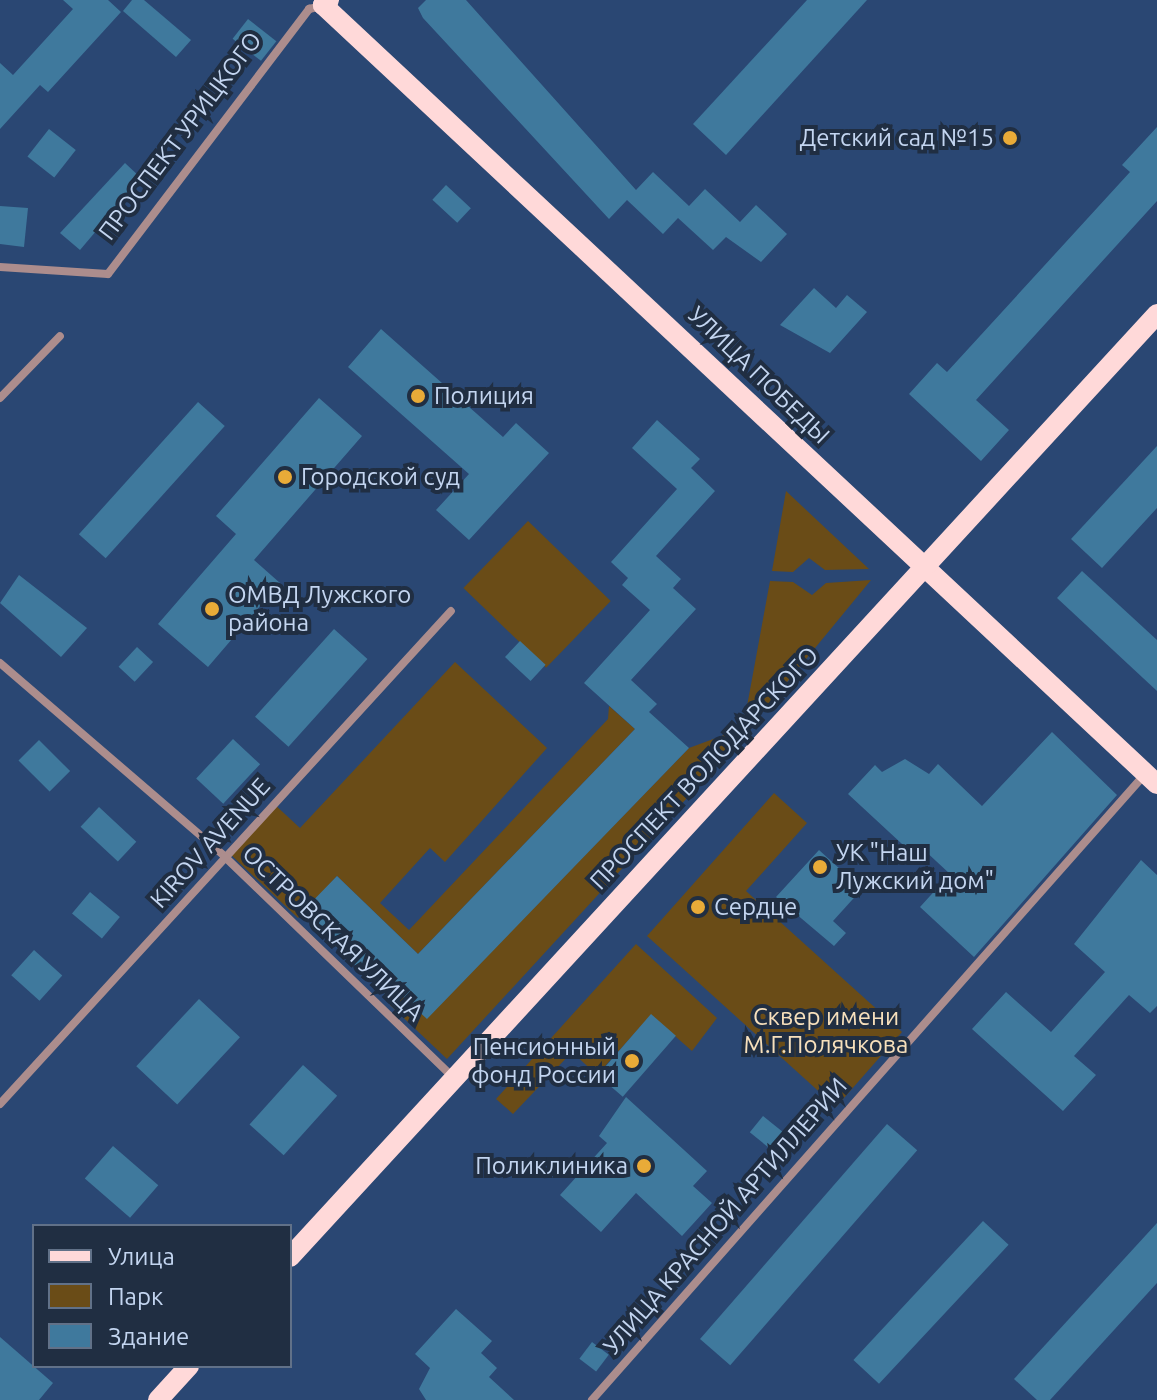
<!DOCTYPE html>
<meta charset="utf-8">
<style>
body{margin:0}
#map{position:relative;width:1157px;height:1400px;overflow:hidden;background:#2a4773;font-family:Ubuntu,sans-serif}
div>[style]{position:absolute}
[style*='--x']{left:calc(var(--x)*1px);top:calc(var(--y)*1px);width:calc(var(--w)*1px);rotate:calc(var(--a)*1deg)}
.green>*{inset:0;background:#6a4c17;transform-origin:0 0}
.building>*{inset:0;background:#3f799d;transform-origin:0 0}
.street>*{height:8px;margin:-4px;padding:0 4px;transform-origin:4px;border-radius:4px;background:#ac8d8d}
.primary>*{height:20px;margin:-10px;padding:0 10px;transform-origin:10px;border-radius:10px;background:#ffd9d9}
.dots>*{width:22px;height:22px;translate:-50% -50%;box-sizing:border-box;border:4px solid #202e42;border-radius:50%}
span{translate:-50% -50%;white-space:nowrap;text-align:center;line-height:1.15;-webkit-text-stroke:8px #202e42;paint-order:stroke}
.street-label{font-size:24px;color:#c3d5f0}
.poi-label{font-size:24px;color:#c3d5f0}
.right{translate:-100% -50%;text-align:right}
.left{translate:0 -50%;text-align:left}
.park-label{font-size:24px;color:#f7e0bc}
.legend{position:absolute;left:32px;top:1224px;width:260px;height:144px;box-sizing:border-box;background:#202e42;border:2px solid #617188;margin:0;padding:10px 14px;list-style:none;font-size:24px;color:#c3d5f0}
.legend li{display:flex;align-items:center;gap:16px;height:40px}
.legend b{width:40px;border:2px solid #617188}
</style>
<div id="map">
<div class="green">
<div style="clip-path:polygon(786px 491px,869px 569px,825px 570px,809px 558px,793px 572px,772px 571px)"></div>
<div style="left:528px;top:521px;width:115px;height:93px;rotate:44deg"></div>
<div style="clip-path:polygon(871px 580px,732px 749px,447px 1059px,390px 1005px,401px 995px,427px 1018px,689px 748px,743px 728px,770px 581px,793px 582px,812px 595px,826px 583px)"></div>
<div style="clip-path:polygon(455px 662px,547px 748px,445px 862px,430px 848px,380px 903px,409px 930px,608px 719px,609px 706px,635px 729px,418px 954px,337px 876px,298px 918px,228px 852px,273px 803px,300px 828px)"></div>
<div style="clip-path:polygon(774px 793px,807px 823px,746px 891px,902px 1032px,836px 1107px,647px 936px)"></div>
<div style="clip-path:polygon(636px 944px,717px 1018px,692px 1051px,651px 1015px,597px 1075px,572px 1052px,513px 1114px,496px 1099px)"></div>
</div>
<div class="building">
<div style="clip-path:polygon(63px 0,108px 0,121px 12px,48px 92px,40px 85px,0 129px,0 63px,13px 75px,73px 9px)"></div>
<div style="clip-path:polygon(132px 0,144px 0,191px 40px,176px 57px,123px 11px)"></div>
<div style="clip-path:polygon(426px 0,466px 0,636px 190px,653px 172px,689px 206px,705px 189px,740px 222px,756px 205px,787px 234px,761px 262px,726px 237px,713px 250px,678px 218px,663px 234px,627px 200px,609px 219px,423px 18px,418px 8px)"></div>
<div style="clip-path:polygon(807px 0,867px 0,726px 155px,693px 124px)"></div>
<div style="left:248px;top:19px;width:36px;height:25px;rotate:38deg"></div>
<div style="clip-path:polygon(1157px 127px,1157px 201px,976px 400px,1009px 430px,981px 461px,909px 394px,937px 363px,947px 372px,1130px 172px,1122px 165px)"></div>
<div style="left:49px;top:129px;width:34px;height:35px;rotate:38deg"></div>
<div style="clip-path:polygon(125px 163px,141px 178px,80px 250px,60px 233px)"></div>
<div style="left:446px;top:185px;width:34px;height:20px;rotate:43deg"></div>
<div style="clip-path:polygon(0 206px,28px 208px,24px 247px,0 244px)"></div>
<div style="clip-path:polygon(814px 288px,836px 308px,847px 295px,867px 312px,830px 353px,780px 325px)"></div>
<div style="clip-path:polygon(381px 329px,503px 437px,516px 423px,549px 453px,469px 540px,436px 510px,469px 474px,348px 367px)"></div>
<div style="clip-path:polygon(319px 398px,362px 436px,254px 560px,280px 583px,208px 667px,158px 624px,236px 534px,216px 516px)"></div>
<div style="left:198px;top:402px;width:36px;height:178px;rotate:42deg"></div>
<div style="clip-path:polygon(657px 420px,700px 459px,691px 468px,715px 491px,656px 556px,681px 579px,673px 588px,696px 609px,631px 680px,657px 704px,649px 712px,689px 748px,427px 1019px,401px 995px,394px 1003px,301px 913px,337px 876px,418px 954px,635px 729px,584px 683px,650px 610px,622px 585px,628px 578px,611px 562px,677px 489px,632px 448px)"></div>
<div style="clip-path:polygon(1157px 446px,1157px 508px,1102px 568px,1071px 539px)"></div>
<div style="clip-path:polygon(1082px 571px,1157px 640px,1157px 691px,1057px 598px)"></div>
<div style="clip-path:polygon(19px 575px,87px 628px,61px 657px,0 603px)"></div>
<div style="left:334px;top:629px;width:45px;height:118px;rotate:42deg"></div>
<div style="left:520px;top:641px;width:35px;height:22px;rotate:43deg"></div>
<div style="left:137px;top:647px;width:22px;height:27px;rotate:43deg"></div>
<div style="clip-path:polygon(1052px 732px,1117px 795px,974px 957px,920px 907px,950px 874px,922px 848px,915px 856px,848px 794px,875px 765px,882px 772px,905px 759px,929px 774px,938px 764px,982px 806px)"></div>
<div style="left:233px;top:739px;width:37px;height:54px;rotate:43deg"></div>
<div style="left:39px;top:740px;width:44px;height:29px;rotate:45deg"></div>
<div style="left:99px;top:807px;width:51px;height:27px;rotate:43deg"></div>
<div style="clip-path:polygon(819px 850px,862px 889px,833px 921px,846px 933px,834px 946px,776px 897px)"></div>
<div style="clip-path:polygon(1141px 860px,1157px 875px,1157px 1006px,1150px 1013px,1129px 995px,1074px 1056px,1096px 1075px,1063px 1111px,972px 1029px,1006px 992px,1051px 1032px,1105px 972px,1074px 944px)"></div>
<div style="left:90px;top:892px;width:39px;height:28px;rotate:40deg"></div>
<div style="left:34px;top:950px;width:38px;height:34px;rotate:42deg"></div>
<div style="left:199px;top:999px;width:56px;height:92px;rotate:43deg"></div>
<div style="left:651px;top:1014px;width:33px;height:81px;rotate:41deg"></div>
<div style="left:303px;top:1065px;width:46px;height:80px;rotate:42deg"></div>
<div style="clip-path:polygon(626px 1097px,707px 1171px,693px 1186px,712px 1203px,682px 1236px,636px 1193px,601px 1232px,560px 1195px,607px 1143px,599px 1136px)"></div>
<div style="left:763px;top:1116px;width:26px;height:21px;rotate:39deg"></div>
<div style="left:887px;top:1124px;width:40px;height:285px;rotate:41deg"></div>
<div style="left:113px;top:1146px;width:60px;height:43px;rotate:41deg"></div>
<div style="left:983px;top:1221px;width:35px;height:190px;rotate:43deg"></div>
<div style="clip-path:polygon(1157px 1223px,1157px 1283px,1050px 1400px,1037px 1400px,1014px 1379px)"></div>
<div style="clip-path:polygon(456px 1309px,492px 1341px,481px 1353px,497px 1368px,489px 1377px,514px 1400px,426px 1400px,419px 1389px,430px 1368px,415px 1354px)"></div>
<div style="clip-path:polygon(0 1337px,53px 1383px,39px 1400px,0 1400px)"></div>
<div style="left:592px;top:1342px;width:21px;height:21px;rotate:37deg"></div>
</div>
<div class="street">
<div style="--x:0;--y:267;--w:108;--a:3.7"></div>
<div style="--x:108;--y:274;--w:333;--a:-52.8"></div>
<div style="--x:309;--y:9;--w:13;--a:-13"></div>
<div style="--x:0;--y:398;--w:86;--a:-45.9"></div>
<div style="--x:0;--y:663;--w:296;--a:40.7"></div>
<div style="--x:224;--y:856;--w:320;--a:44"></div>
<div style="--x:0;--y:1104;--w:668;--a:-47.55"></div>
<div style="--x:592;--y:1400;--w:835;--a:-48.54"></div>
</div>
<div class="primary">
<div style="--x:329;--y:0;--w:8;--a:140"></div>
<div style="--x:323;--y:5;--w:1141;--a:43.05"></div>
<div style="--x:290;--y:1257;--w:1281;--a:-47.4"></div>
<div style="--x:158;--y:1400;--w:46;--a:-47.6"></div>
</div>
<div class="dots">
<div style="left:1010px;top:138px;background:#e9ab38"></div>
<div style="left:418px;top:396px;background:#e9ab38"></div>
<div style="left:285px;top:477px;background:#e9ab38"></div>
<div style="left:212px;top:609px;background:#e9ab38"></div>
<div style="left:820px;top:867px;background:#e9ab38"></div>
<div style="left:698px;top:907px;background:#e9ab38"></div>
<div style="left:632px;top:1061px;background:#e9ab38"></div>
<div style="left:644px;top:1166px;background:#e9ab38"></div>
</div>
<div class="street-label">
<span style="left:180px;top:136px;rotate:-53deg">ПРОСПЕКТ УРИЦКОГО</span>
<span style="left:759px;top:375px;rotate:44deg">УЛИЦА ПОБЕДЫ</span>
<span style="left:704px;top:768px;rotate:-47deg">ПРОСПЕКТ ВОЛОДАРСКОГО</span>
<span style="left:210px;top:843px;rotate:-48deg">KIROV AVENUE</span>
<span style="left:333px;top:933px;rotate:44deg">ОСТРОВСКАЯ УЛИЦА</span>
<span style="left:725px;top:1216px;rotate:-49deg">УЛИЦА КРАСНОЙ АРТИЛЛЕРИИ</span>
</div>
<div class="poi-label">
<span class="right" style="left:994px;top:138px">Детский сад №15</span>
<span class="left" style="left:434px;top:396px">Полиция</span>
<span class="left" style="left:301px;top:477px">Городской суд</span>
<span class="left" style="left:228px;top:609px">ОМВД Лужского<br>района</span>
<span class="left" style="left:836px;top:867px">УК "Наш<br>Лужский дом"</span>
<span class="left" style="left:714px;top:907px">Сердце</span>
<span class="right" style="left:616px;top:1061px">Пенсионный<br>фонд России</span>
<span class="right" style="left:628px;top:1166px">Поликлиника</span>
</div>
<div class="park-label">
<span style="left:826px;top:1031px">Сквер имени<br>М.Г.Полячкова</span>
</div>
<ul class="legend">
<li><b style="height:10px;background:#ffd9d9"></b>Улица</li>
<li><b style="height:22px;background:#6a4c17"></b>Парк</li>
<li><b style="height:22px;background:#3f799d"></b>Здание</li>
</ul>
</div>
